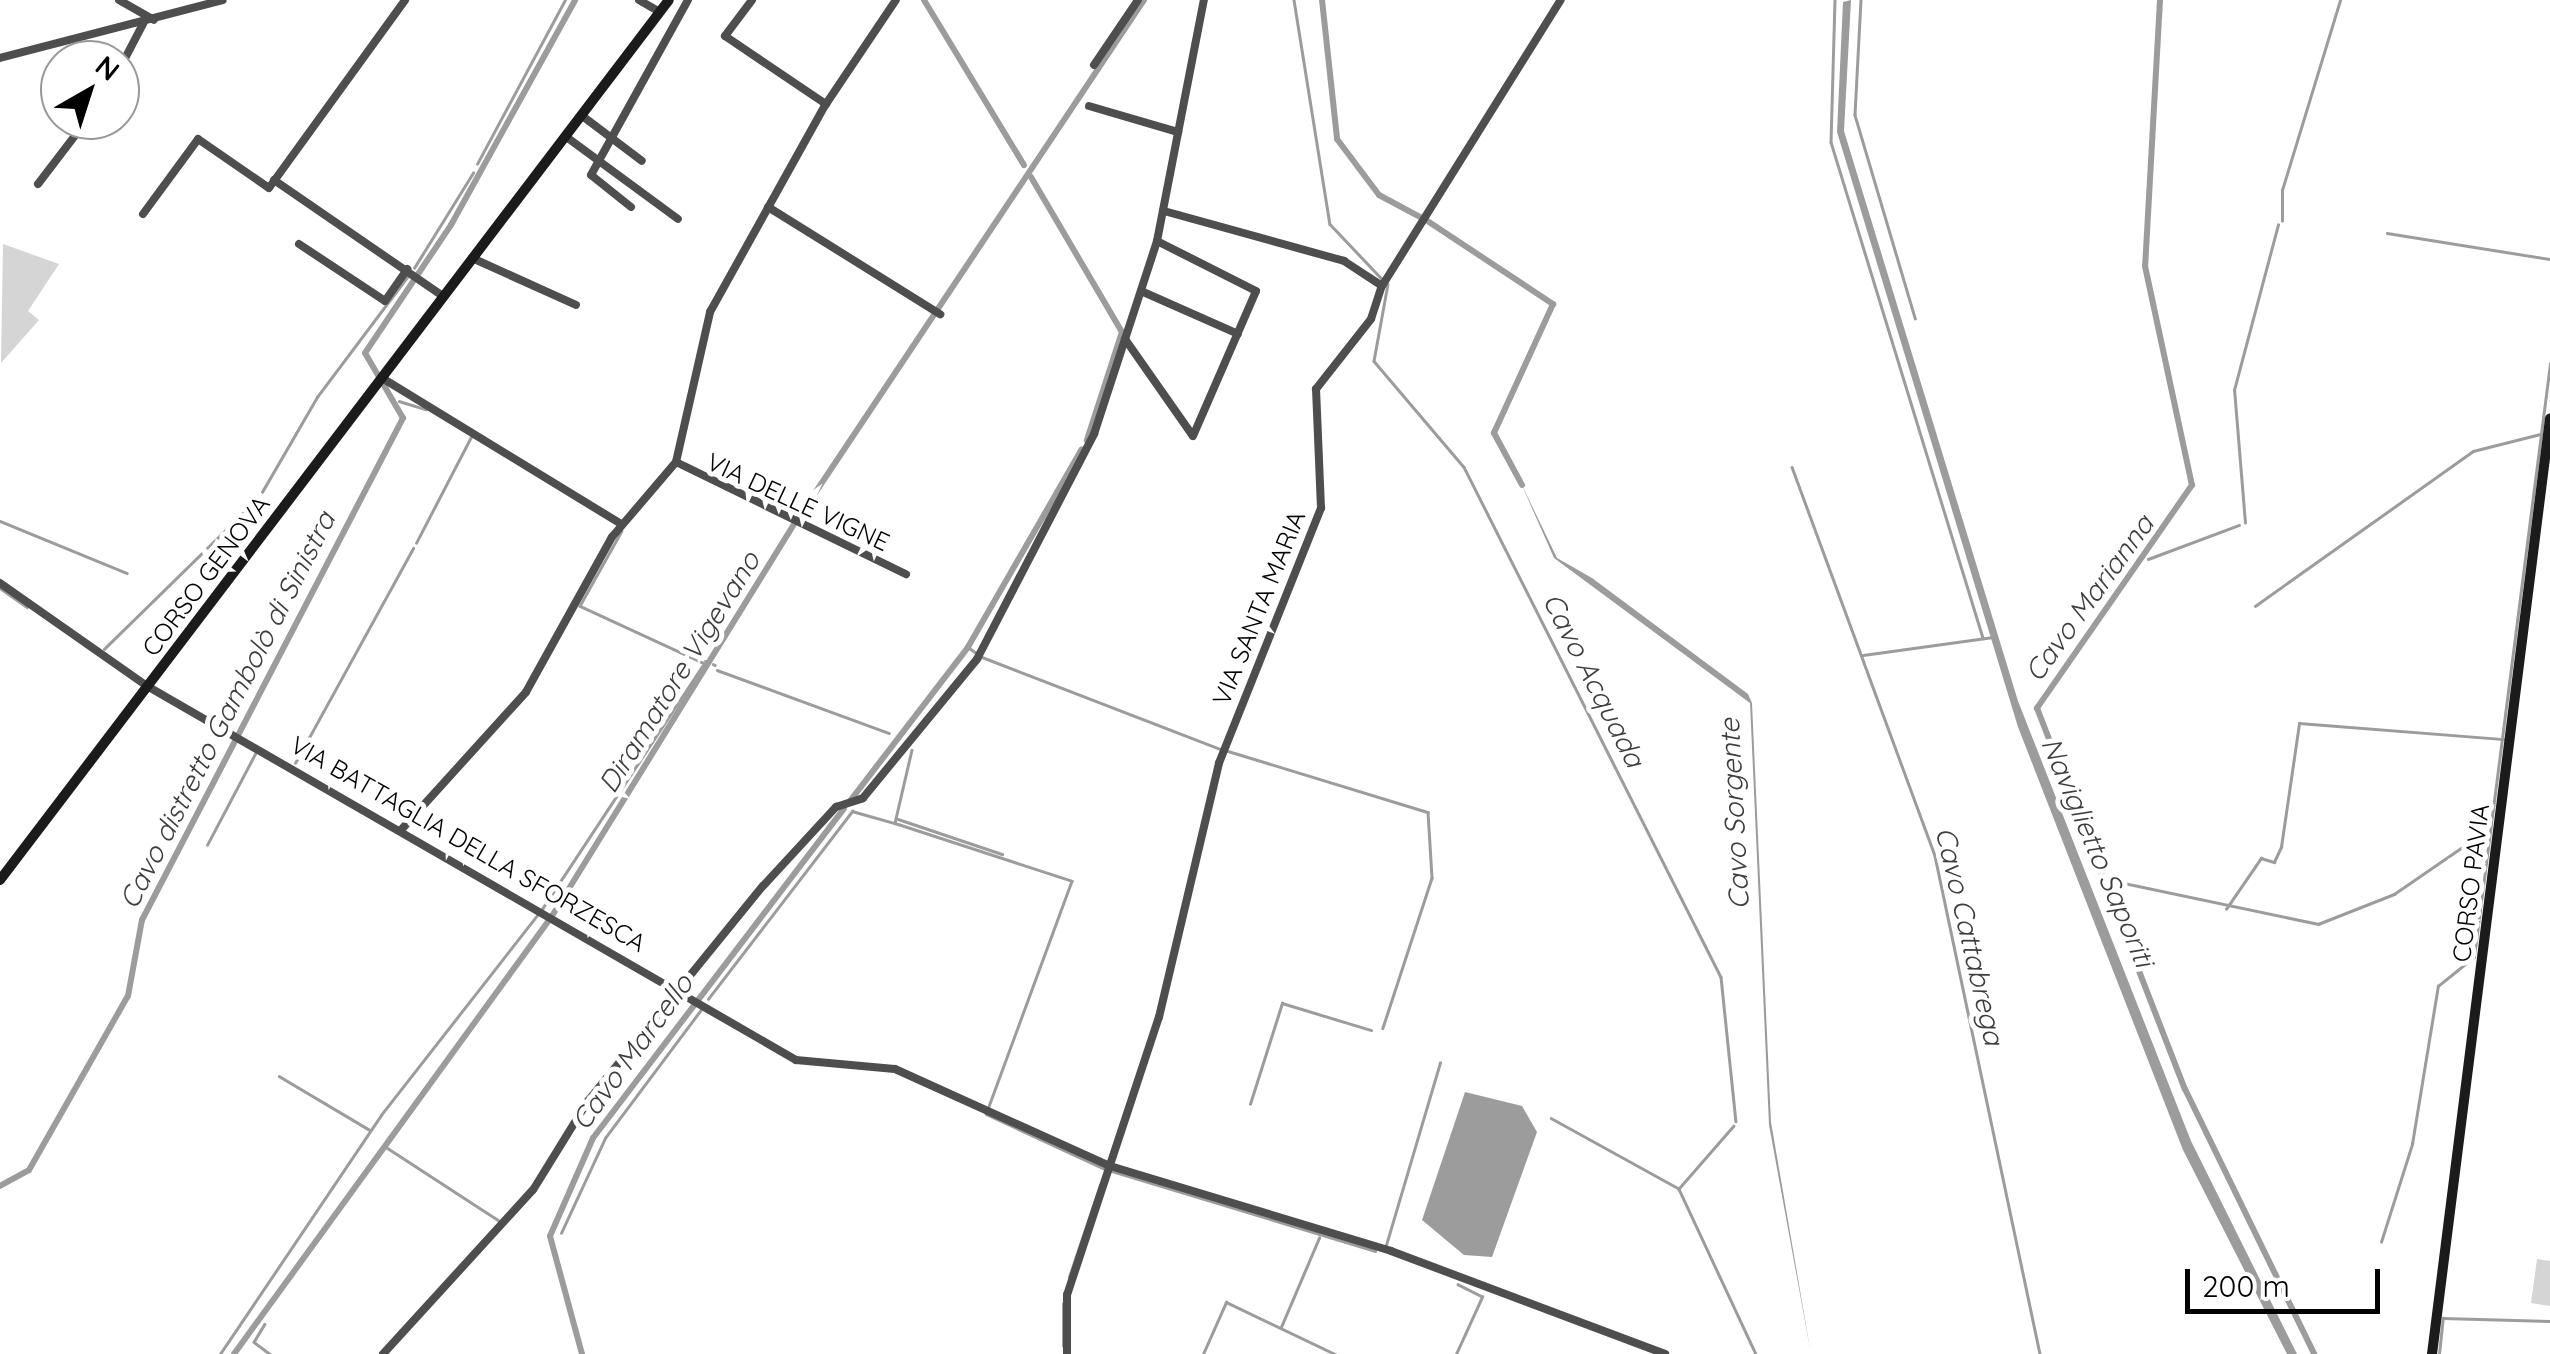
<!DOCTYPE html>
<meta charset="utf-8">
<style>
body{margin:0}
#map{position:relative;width:2550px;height:1354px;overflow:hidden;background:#fff;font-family:Quicksand,sans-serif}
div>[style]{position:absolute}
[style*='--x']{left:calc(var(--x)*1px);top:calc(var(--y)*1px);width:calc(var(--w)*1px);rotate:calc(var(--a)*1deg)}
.green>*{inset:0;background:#d5d5d5}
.water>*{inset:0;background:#9c9c9c}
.stream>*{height:2.5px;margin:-1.25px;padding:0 1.25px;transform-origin:1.25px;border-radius:1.25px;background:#9c9c9c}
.canal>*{height:6px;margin:-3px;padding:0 3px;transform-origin:3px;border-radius:3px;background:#9c9c9c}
.minor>*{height:8px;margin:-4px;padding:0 4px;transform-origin:4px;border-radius:4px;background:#4e4e4e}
.secondary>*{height:10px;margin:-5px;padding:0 5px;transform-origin:5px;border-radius:5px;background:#1b1b1b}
span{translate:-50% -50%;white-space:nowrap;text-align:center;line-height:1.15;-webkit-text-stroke:10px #fff;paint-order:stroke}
.street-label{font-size:25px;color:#000}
.water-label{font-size:28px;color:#3d3d3d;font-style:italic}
.north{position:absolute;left:40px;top:40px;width:100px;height:100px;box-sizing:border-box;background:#fff;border:2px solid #999;border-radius:50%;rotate:39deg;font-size:28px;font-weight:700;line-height:40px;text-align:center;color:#000}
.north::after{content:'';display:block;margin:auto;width:35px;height:45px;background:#000;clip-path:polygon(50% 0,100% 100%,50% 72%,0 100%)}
.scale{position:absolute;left:2185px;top:1269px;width:195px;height:45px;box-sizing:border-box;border:5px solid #000;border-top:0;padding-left:12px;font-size:30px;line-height:35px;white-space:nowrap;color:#000;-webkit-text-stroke:8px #fff;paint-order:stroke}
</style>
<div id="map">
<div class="green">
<div style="clip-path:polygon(3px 244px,59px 264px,28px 311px,39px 320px,1px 363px)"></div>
<div style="clip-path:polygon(2537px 1259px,2550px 1261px,2550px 1306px,2531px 1303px)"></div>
</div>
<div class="water">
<div style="clip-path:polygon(1851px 0,1844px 131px,2018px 701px,2191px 1141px,2297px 1354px,2287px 1354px,2183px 1150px,2018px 727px,1837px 132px,1843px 2px)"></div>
<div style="clip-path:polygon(1520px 481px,1557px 558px,1592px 578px,1748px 694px,1752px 703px,1771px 1122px,1811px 1354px,1769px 1125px,1750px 703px,1554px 558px)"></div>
<div style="clip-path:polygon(1465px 1092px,1522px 1106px,1537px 1132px,1492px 1257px,1464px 1255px,1422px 1220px)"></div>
</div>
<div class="stream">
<div style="--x:1294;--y:0;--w:227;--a:80.9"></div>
<div style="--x:1330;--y:224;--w:76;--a:46.6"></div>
<div style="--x:1835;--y:0;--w:142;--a:91.6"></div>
<div style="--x:1831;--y:142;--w:519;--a:72.96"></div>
<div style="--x:1861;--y:0;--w:115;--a:93"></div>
<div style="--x:1855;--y:115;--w:212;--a:73.5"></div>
<div style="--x:477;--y:164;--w:186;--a:-61.8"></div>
<div style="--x:2282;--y:221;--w:31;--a:-90"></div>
<div style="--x:2282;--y:190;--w:199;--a:-73"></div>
<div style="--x:2387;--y:233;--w:165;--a:9.1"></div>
<div style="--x:414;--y:268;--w:112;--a:-58.2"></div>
<div style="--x:1388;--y:284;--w:78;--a:100.3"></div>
<div style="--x:1374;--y:361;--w:139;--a:49.7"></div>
<div style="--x:1464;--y:467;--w:571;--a:63.26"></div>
<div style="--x:1721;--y:977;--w:145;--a:84.1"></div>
<div style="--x:399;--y:401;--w:28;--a:17"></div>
<div style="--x:1792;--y:467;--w:414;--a:69.8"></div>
<div style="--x:1935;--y:856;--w:509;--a:78.09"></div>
<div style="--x:262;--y:492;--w:110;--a:-59.9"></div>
<div style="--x:317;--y:397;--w:151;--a:-53.1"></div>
<div style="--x:0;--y:521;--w:137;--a:22.3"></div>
<div style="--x:2245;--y:523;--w:133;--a:-94.7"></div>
<div style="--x:2234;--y:390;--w:171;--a:-75.1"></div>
<div style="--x:622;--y:531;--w:86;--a:119.2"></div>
<div style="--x:580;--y:606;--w:139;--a:24.7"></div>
<div style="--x:416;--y:543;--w:119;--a:-62.6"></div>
<div style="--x:2148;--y:559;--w:97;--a:-20.5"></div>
<div style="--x:0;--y:588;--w:33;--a:35"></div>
<div style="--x:2255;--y:606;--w:267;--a:-35.4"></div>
<div style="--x:2473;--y:451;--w:69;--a:-14.2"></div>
<div style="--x:968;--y:647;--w:9;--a:36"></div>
<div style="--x:104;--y:649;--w:216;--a:-44.4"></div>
<div style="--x:1863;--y:655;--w:131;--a:-7.9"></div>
<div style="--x:982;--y:657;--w:256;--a:21.1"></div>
<div style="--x:705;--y:661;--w:1;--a:0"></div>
<div style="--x:713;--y:664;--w:2;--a:27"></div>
<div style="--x:717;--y:670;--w:183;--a:20.1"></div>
<div style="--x:912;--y:750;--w:75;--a:103.1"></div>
<div style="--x:895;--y:823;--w:186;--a:18.1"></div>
<div style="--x:1072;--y:881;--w:241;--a:110.2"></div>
<div style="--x:1228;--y:751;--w:209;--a:17"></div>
<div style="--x:1428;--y:812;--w:66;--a:86.5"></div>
<div style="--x:1432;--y:878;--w:158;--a:108.1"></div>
<div style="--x:295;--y:763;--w:245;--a:-61.2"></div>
<div style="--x:898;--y:819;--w:110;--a:18.6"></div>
<div style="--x:207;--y:845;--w:103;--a:-62.2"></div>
<div style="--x:2105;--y:879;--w:218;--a:11.9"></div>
<div style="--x:2318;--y:924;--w:82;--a:-21.5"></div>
<div style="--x:2394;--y:894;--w:116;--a:-34.5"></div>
<div style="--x:542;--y:909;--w:291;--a:-56.6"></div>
<div style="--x:2226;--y:909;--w:62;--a:-55.5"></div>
<div style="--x:2261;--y:858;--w:14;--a:17"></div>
<div style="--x:2274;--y:862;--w:17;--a:-65"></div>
<div style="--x:2281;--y:847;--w:125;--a:-81.7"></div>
<div style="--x:2299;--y:723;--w:205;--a:4.5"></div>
<div style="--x:708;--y:999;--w:237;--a:-52.5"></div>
<div style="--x:852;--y:811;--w:44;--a:15.9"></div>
<div style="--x:279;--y:1076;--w:106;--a:30.7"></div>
<div style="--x:1250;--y:1104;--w:106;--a:-72.4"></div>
<div style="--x:1282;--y:1003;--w:93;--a:16.9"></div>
<div style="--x:986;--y:1114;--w:131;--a:24.8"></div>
<div style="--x:1551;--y:1118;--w:145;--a:28.9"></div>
<div style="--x:1734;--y:1126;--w:84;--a:131.1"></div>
<div style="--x:1679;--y:1189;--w:182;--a:65"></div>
<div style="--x:386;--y:1147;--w:137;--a:33.1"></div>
<div style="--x:1112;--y:1171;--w:275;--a:16.9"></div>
<div style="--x:561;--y:1233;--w:105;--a:-65.1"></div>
<div style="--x:605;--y:1138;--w:159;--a:-53.2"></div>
<div style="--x:2381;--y:1242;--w:103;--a:-72.4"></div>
<div style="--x:2412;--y:1144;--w:160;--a:-80.7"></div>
<div style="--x:2438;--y:986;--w:46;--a:-38.9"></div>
<div style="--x:2474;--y:957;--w:598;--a:-82.7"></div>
<div style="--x:1386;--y:1245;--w:190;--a:-73.5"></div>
<div style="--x:1069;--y:1277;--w:97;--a:-71.4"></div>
<div style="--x:265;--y:1324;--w:21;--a:121"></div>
<div style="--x:254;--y:1342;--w:20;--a:37"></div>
<div style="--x:1281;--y:1327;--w:97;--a:-66.9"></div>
<div style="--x:1063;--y:1346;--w:42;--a:-90"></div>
<div style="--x:220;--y:1354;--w:288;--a:-56"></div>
<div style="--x:381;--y:1115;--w:254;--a:-52"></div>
<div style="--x:1203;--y:1354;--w:57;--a:-66.1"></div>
<div style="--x:1226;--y:1302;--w:121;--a:25.5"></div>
<div style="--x:1456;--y:1354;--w:63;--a:-65.5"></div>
<div style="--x:1482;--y:1297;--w:27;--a:-153"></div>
<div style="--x:2439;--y:1354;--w:36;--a:-84"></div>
<div style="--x:2443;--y:1318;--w:107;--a:1.6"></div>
</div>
<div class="canal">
<div style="--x:924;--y:0;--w:193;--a:58.8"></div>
<div style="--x:1322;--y:0;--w:140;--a:83.8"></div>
<div style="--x:1337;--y:139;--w:70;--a:53.1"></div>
<div style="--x:1379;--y:195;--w:51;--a:28.1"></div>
<div style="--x:2160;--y:0;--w:266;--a:93.2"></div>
<div style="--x:2145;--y:266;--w:224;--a:77.9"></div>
<div style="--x:2192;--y:485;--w:272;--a:124.8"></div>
<div style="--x:2037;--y:708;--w:409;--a:68.8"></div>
<div style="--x:2185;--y:1089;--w:295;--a:64"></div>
<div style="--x:1031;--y:177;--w:180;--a:59.6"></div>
<div style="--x:1122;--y:332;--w:114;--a:108"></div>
<div style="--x:1429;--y:222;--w:149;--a:33.5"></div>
<div style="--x:1553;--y:304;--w:142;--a:114.6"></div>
<div style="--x:1494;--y:433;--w:59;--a:61.7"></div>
<div style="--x:850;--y:801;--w:194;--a:-52.5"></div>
<div style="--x:968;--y:647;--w:228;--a:-60.1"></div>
<div style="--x:0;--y:1186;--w:33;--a:-29"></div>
<div style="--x:29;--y:1170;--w:200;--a:-60.4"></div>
<div style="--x:128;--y:996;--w:77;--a:-79.6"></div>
<div style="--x:142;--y:920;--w:566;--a:-62.53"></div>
<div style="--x:403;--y:418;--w:75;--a:-120.3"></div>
<div style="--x:365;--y:353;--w:154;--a:-56.1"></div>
<div style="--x:451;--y:225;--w:257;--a:-61.1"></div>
<div style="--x:234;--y:1354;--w:541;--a:-54.02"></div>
<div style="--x:552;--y:916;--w:466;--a:-58.3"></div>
<div style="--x:797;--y:520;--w:625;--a:-56.28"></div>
<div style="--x:582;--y:1354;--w:122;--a:-105.2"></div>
<div style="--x:550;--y:1236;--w:107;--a:-66.3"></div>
<div style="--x:593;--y:1138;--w:414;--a:-52.7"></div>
</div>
<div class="minor">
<div style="--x:119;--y:0;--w:40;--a:29.7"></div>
<div style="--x:639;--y:0;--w:24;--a:30"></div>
<div style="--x:752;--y:0;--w:45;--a:126.9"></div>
<div style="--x:725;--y:36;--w:122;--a:34"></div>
<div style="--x:0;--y:58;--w:230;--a:-14.6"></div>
<div style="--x:1094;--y:65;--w:78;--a:-55.9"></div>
<div style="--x:120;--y:68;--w:50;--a:-62.4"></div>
<div style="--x:1089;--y:106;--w:93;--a:16.3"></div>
<div style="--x:581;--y:115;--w:76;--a:37"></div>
<div style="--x:565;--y:136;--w:140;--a:36.3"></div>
<div style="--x:274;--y:180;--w:205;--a:34.5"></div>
<div style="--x:38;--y:184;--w:81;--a:-52.6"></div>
<div style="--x:631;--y:207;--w:51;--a:-141.3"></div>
<div style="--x:591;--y:175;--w:200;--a:-61"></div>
<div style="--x:768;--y:207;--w:203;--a:31.9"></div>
<div style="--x:1164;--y:211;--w:187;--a:15.5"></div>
<div style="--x:1344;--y:261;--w:45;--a:33.3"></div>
<div style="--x:143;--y:214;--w:93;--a:-53.7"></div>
<div style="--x:198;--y:139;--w:86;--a:34.6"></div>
<div style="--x:269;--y:188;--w:232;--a:-54.1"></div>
<div style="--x:299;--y:244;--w:103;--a:33.5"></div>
<div style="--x:385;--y:301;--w:39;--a:-55"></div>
<div style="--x:472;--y:258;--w:114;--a:24.3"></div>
<div style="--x:1141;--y:291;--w:106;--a:23.9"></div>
<div style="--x:1125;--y:339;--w:118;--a:55"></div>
<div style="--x:1193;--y:436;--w:158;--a:-66.5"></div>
<div style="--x:1256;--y:291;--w:111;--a:-153.2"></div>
<div style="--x:382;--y:378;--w:280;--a:31.4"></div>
<div style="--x:676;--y:462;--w:256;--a:26"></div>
<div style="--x:0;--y:583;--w:179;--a:35"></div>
<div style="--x:147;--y:686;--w:749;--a:29.95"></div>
<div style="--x:796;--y:1060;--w:99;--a:5.2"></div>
<div style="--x:895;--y:1069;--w:236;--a:24.3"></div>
<div style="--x:1110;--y:1166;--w:294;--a:16.8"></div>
<div style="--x:1391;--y:1251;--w:293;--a:20.6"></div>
<div style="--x:401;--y:830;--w:186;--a:-47.8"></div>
<div style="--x:526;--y:692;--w:177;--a:-61"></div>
<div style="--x:612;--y:537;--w:99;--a:-49.5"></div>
<div style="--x:676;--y:462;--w:154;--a:-77.2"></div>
<div style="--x:710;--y:312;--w:238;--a:-60.9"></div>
<div style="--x:826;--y:104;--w:125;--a:-56.1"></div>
<div style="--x:383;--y:1354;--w:222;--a:-47.6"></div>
<div style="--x:533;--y:1190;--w:105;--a:-58.3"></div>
<div style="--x:588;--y:1101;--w:277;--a:-50.9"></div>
<div style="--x:763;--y:886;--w:108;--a:-47.3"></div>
<div style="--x:836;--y:807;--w:28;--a:-18"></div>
<div style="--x:863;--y:798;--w:180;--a:-50.6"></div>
<div style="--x:977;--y:659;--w:254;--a:-62.5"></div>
<div style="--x:1094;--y:434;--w:203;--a:-71.9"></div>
<div style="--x:1157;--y:241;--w:246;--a:-79"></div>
<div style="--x:1067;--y:1354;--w:59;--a:-90"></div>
<div style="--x:1067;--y:1295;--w:293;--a:-71.7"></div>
<div style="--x:1159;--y:1017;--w:261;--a:-76.7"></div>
<div style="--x:1219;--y:763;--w:275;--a:-68.2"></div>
<div style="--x:1321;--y:508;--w:119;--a:-92.4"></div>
<div style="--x:1316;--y:389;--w:89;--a:-51.8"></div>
<div style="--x:1371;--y:319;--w:35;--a:-72"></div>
<div style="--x:1382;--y:286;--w:337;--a:-58"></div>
</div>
<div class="secondary">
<div style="--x:0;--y:880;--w:1105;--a:-52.76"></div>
<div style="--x:2432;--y:1354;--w:943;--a:-82.81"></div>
</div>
<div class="street-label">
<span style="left:798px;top:502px;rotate:25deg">VIA DELLE VIGNE</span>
<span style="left:206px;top:576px;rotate:-53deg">CORSO GENOVA</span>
<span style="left:1259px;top:608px;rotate:-68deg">VIA SANTA MARIA</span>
<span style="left:468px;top:844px;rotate:30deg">VIA BATTAGLIA DELLA SFORZESCA</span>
<span style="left:2471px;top:883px;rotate:-83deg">CORSO PAVIA</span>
</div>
<div class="water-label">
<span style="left:2089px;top:598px;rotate:-54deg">Cavo Marianna</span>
<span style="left:679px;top:672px;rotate:-58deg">Diramatore Vigevano</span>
<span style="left:1594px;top:680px;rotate:63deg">Cavo Acquada</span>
<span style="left:227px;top:710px;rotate:-63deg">Cavo distretto Gambolò di Sinistra</span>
<span style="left:1734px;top:814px;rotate:-93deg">Cavo Sorgente</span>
<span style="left:2098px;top:852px;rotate:67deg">Naviglietto Saporiti</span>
<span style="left:1970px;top:936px;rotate:77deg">Cavo Cattabrega</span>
<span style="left:632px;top:1052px;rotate:-54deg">Cavo Marcello</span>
</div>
<div class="north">N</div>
<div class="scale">200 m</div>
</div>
